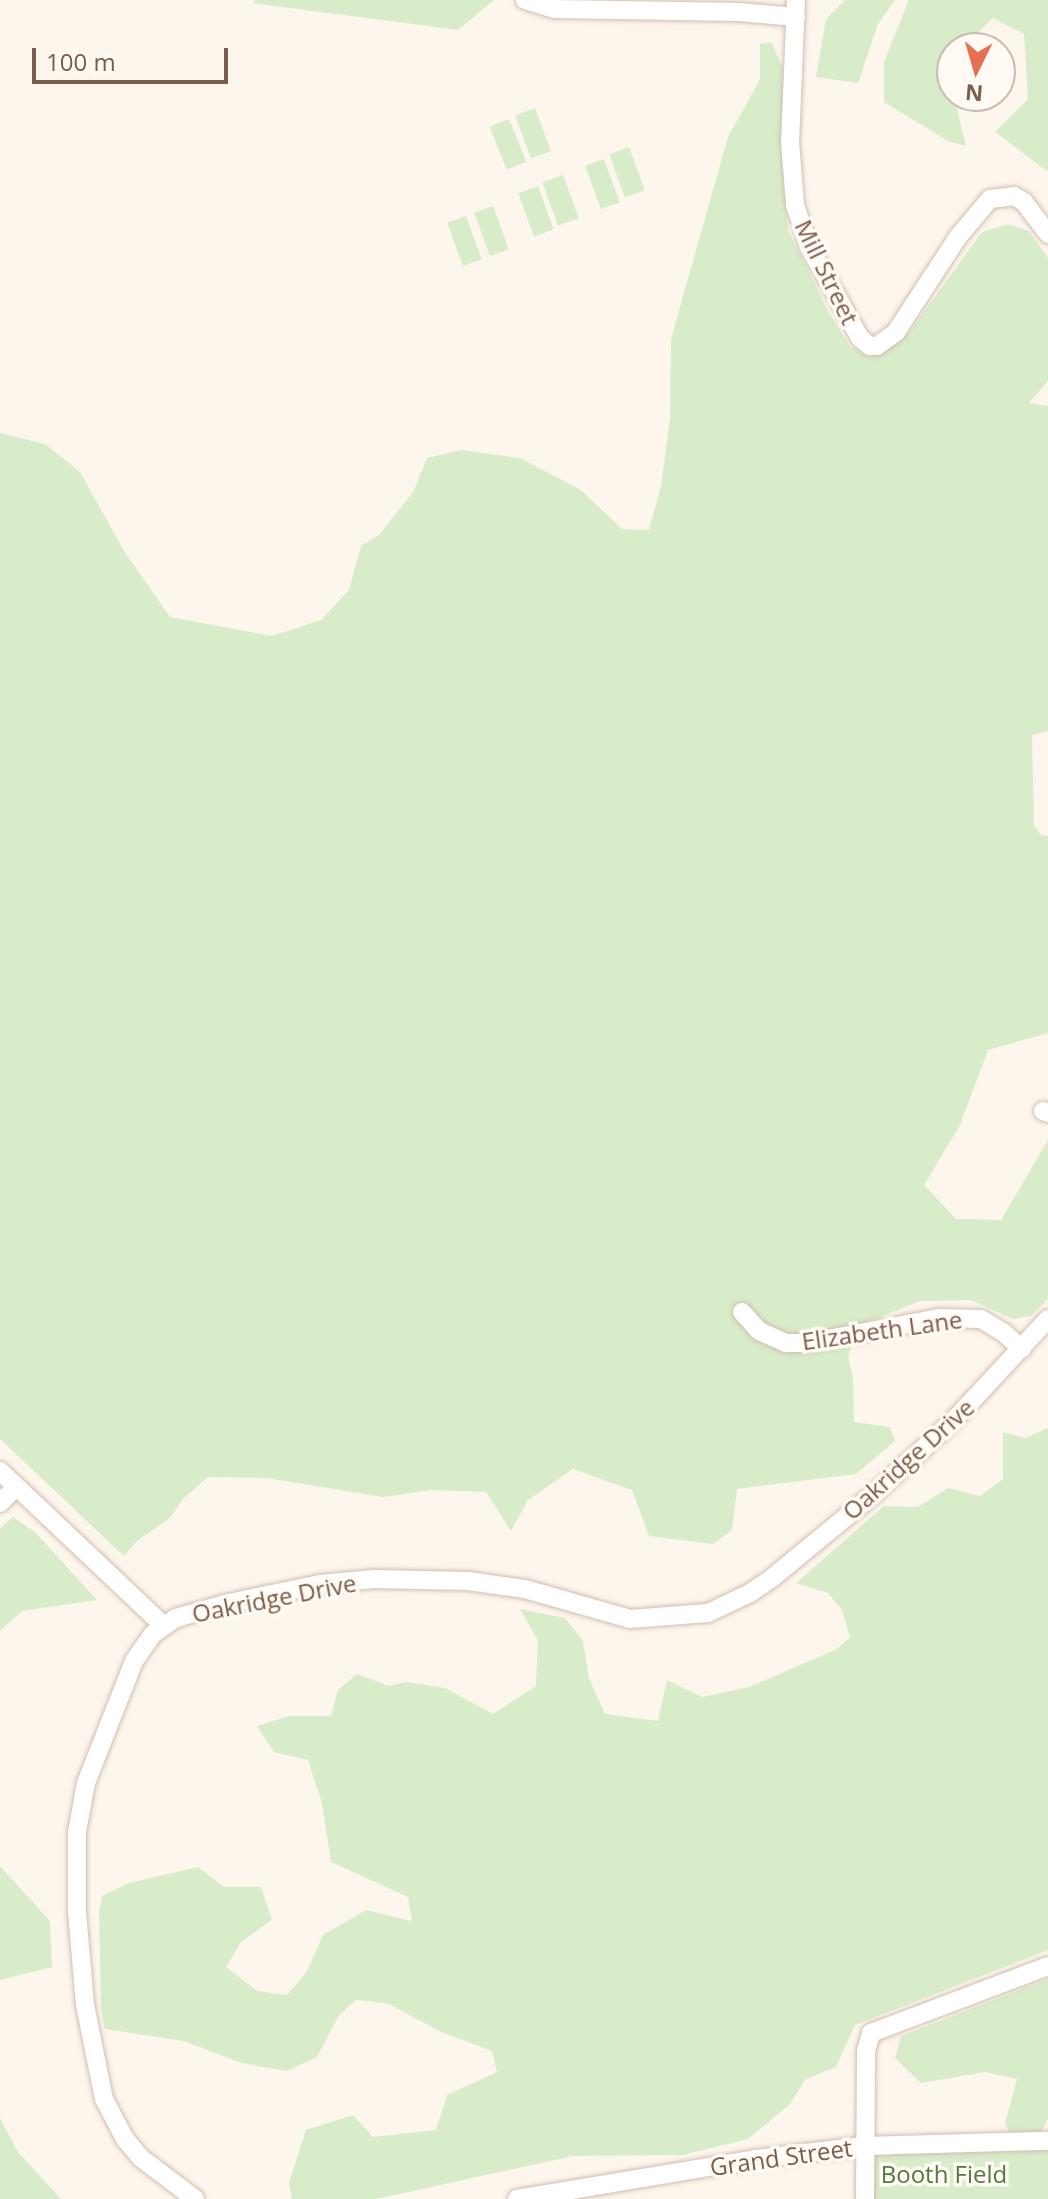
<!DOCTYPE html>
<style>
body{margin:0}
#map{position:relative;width:1048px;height:2199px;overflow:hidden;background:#fdf6ec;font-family:"Open Sans",sans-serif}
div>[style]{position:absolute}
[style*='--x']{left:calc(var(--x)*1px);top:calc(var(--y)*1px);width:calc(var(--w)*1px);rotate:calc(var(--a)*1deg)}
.green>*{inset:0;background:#d8ecc9;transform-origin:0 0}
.roads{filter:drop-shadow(0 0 2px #d1beb0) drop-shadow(0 0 2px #d1beb0)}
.minor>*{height:18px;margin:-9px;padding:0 9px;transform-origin:9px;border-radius:9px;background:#fff}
span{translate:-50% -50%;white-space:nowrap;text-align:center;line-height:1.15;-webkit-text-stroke:7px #fffaf3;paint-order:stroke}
.street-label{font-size:24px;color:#7a5c4d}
.park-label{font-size:24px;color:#537a41}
.north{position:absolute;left:936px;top:32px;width:80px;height:80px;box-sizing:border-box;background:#fffaf3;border:2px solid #cabbb1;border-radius:50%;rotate:185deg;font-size:22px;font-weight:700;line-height:32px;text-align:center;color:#7a5c4d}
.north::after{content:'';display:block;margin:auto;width:28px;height:36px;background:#e76f51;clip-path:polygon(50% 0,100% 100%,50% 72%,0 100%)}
.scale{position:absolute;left:32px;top:48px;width:196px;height:36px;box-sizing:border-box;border:4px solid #7a5c4d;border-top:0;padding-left:10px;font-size:24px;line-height:28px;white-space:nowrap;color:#7a5c4d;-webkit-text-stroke:6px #fffaf3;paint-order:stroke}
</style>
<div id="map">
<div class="green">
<div style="clip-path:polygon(256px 0,494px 0,458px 30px,253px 3px)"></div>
<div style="clip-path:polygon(845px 0,895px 0,878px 24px,858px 83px,816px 77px,826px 19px)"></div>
<div style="clip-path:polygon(909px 0,1048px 0,1048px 172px,995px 132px,1028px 99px,1024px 34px,993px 18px,962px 48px,952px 48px,952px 58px,946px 65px,966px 146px,948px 141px,884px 102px,884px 62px)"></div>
<div style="clip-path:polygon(771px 42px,783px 68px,781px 153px,788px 230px,829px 313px,850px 346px,866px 355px,884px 350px,908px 334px,982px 232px,1008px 224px,1029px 231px,1048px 258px,1048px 381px,1029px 403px,1048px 406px,1048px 731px,1032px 735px,1034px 826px,1041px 835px,1048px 836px,1048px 1033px,988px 1050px,960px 1125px,924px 1185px,956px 1219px,1001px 1220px,1048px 1140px,1048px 1299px,1031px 1316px,1013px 1319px,971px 1300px,920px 1301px,860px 1325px,848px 1356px,853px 1378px,854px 1422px,890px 1427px,895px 1441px,856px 1474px,737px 1489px,732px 1530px,713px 1544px,649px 1536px,632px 1490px,573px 1469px,528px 1500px,511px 1531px,486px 1492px,431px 1490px,383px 1497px,266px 1478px,208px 1477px,183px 1499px,170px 1518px,137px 1541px,124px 1556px,0 1439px,0 433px,45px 444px,80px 472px,124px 551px,170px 617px,272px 636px,321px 620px,349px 590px,361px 546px,379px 535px,413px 492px,427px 458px,461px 450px,520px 458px,581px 490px,622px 529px,649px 530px,661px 486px,670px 419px,671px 339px,728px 137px,760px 79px,760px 44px)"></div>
<div style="left:535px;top:108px;width:46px;height:21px;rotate:70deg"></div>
<div style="left:509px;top:119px;width:46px;height:21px;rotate:68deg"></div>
<div style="left:629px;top:147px;width:46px;height:21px;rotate:70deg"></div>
<div style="left:604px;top:159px;width:46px;height:20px;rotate:70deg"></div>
<div style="left:563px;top:175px;width:46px;height:22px;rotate:70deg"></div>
<div style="left:538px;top:186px;width:46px;height:21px;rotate:70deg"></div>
<div style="left:493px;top:206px;width:46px;height:20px;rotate:70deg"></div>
<div style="left:466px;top:216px;width:46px;height:20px;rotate:70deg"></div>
<div style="clip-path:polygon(1048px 1428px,1048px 1950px,855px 2025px,836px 2067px,806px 2079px,789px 2105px,748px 2139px,683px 2155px,573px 2156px,376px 2199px,292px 2199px,289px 2183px,306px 2130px,353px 2115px,373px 2137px,436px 2130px,447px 2095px,497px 2072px,492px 2051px,441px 2032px,387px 2003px,356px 2000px,339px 2015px,317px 2057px,287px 2071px,241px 2063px,184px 2041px,105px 2029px,101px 2011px,99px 1911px,102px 1896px,129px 1883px,198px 1867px,224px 1887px,261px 1887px,272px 1920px,241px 1942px,226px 1967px,257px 1991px,287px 1995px,306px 1973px,323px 1935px,366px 1910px,412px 1921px,408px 1897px,331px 1862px,322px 1803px,308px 1760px,274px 1752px,257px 1726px,289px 1716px,331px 1716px,338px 1690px,357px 1674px,389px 1686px,406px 1682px,445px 1688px,493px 1714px,536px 1686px,538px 1640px,520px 1609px,565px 1618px,583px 1641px,589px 1678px,605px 1714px,658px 1721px,667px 1680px,702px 1697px,749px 1687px,837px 1649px,850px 1637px,842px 1610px,828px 1593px,796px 1583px,884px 1506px,918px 1507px,948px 1488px,980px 1496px,1003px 1479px,1003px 1432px,1025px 1438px)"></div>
<div style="clip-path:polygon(13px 1517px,35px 1532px,97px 1600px,22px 1611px,0 1631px,0 1528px)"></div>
<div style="clip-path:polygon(0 1866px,50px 1921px,52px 1967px,0 1980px)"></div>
<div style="clip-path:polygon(1048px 1979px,1048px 2119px,1041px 2131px,1011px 2137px,1005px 2123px,1017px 2079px,985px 2072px,921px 2083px,895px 2058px,901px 2036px)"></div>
<div style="clip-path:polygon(0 2118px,18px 2152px,61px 2199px,0 2199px)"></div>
<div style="left:1048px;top:2146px;width:53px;height:178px;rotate:90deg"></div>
</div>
<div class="roads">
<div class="minor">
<div style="--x:525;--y:0;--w:31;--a:17"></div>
<div style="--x:555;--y:9;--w:184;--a:0.9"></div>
<div style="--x:739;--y:12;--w:57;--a:5"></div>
<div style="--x:796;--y:0;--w:141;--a:92.4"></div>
<div style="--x:790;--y:141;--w:64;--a:85.5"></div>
<div style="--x:795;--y:205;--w:44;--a:71.6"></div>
<div style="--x:809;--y:247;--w:104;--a:60.7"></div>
<div style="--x:860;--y:338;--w:13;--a:39"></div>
<div style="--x:870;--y:346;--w:7;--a:0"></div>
<div style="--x:877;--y:346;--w:24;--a:-36"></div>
<div style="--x:896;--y:332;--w:113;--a:-56.9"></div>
<div style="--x:958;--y:237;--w:50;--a:-49.9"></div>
<div style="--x:990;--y:199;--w:24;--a:-7"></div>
<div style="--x:1014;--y:196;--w:12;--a:31"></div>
<div style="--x:1024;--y:202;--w:40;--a:53"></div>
<div style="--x:1043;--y:1111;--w:5;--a:22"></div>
<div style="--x:742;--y:1312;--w:25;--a:48"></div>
<div style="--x:759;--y:1331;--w:30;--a:24"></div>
<div style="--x:786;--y:1343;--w:21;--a:0"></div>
<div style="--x:807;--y:1343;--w:134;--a:-10.7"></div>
<div style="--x:939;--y:1318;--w:42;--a:1.4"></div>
<div style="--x:981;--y:1319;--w:27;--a:31"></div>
<div style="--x:1004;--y:1333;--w:24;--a:42"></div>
<div style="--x:0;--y:1471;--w:224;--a:43.4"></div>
<div style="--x:0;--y:1503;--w:23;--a:-45"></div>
<div style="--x:195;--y:2199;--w:68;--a:-142.8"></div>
<div style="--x:141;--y:2158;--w:25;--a:-130"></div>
<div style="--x:125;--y:2139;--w:45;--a:-117.7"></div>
<div style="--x:104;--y:2099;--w:96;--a:-101.4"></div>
<div style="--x:85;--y:2005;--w:93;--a:-94.9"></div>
<div style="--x:77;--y:1912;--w:80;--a:-90"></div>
<div style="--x:77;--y:1832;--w:50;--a:-79.6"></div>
<div style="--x:86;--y:1783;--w:131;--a:-68.5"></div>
<div style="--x:134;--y:1661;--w:33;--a:-55"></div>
<div style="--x:153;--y:1634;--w:28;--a:-35"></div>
<div style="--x:176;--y:1618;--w:55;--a:-15.8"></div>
<div style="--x:229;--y:1603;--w:94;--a:-11.7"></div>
<div style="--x:321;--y:1584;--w:53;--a:-5.4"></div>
<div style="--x:374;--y:1579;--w:94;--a:1.2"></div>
<div style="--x:468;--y:1581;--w:58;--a:8"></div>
<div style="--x:525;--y:1589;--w:109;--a:15.9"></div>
<div style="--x:630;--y:1619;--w:78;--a:-4.4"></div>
<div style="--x:708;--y:1613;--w:47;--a:-25.5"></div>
<div style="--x:750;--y:1593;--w:27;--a:-34"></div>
<div style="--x:772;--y:1578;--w:134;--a:-39.5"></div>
<div style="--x:875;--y:1493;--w:108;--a:-42.7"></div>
<div style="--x:954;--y:1420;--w:138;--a:-47.1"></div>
<div style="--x:517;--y:2199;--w:242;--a:-9.5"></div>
<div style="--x:756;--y:2159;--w:109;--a:-6.9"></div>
<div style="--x:864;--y:2146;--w:184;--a:-1.6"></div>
<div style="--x:865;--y:2199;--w:148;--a:-89.6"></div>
<div style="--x:866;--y:2051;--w:19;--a:-74"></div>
<div style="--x:871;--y:2033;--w:189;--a:-20.7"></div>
</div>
</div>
<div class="street-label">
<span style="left:827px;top:272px;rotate:64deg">Mill Street</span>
<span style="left:882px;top:1330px;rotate:-8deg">Elizabeth Lane</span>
<span style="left:908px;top:1459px;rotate:-42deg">Oakridge Drive</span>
<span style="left:274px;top:1598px;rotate:-11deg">Oakridge Drive</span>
<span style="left:781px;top:2157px;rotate:-8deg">Grand Street</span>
</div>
<div class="park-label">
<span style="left:944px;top:2174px">Booth Field</span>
</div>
<div class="north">N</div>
<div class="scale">100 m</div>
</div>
